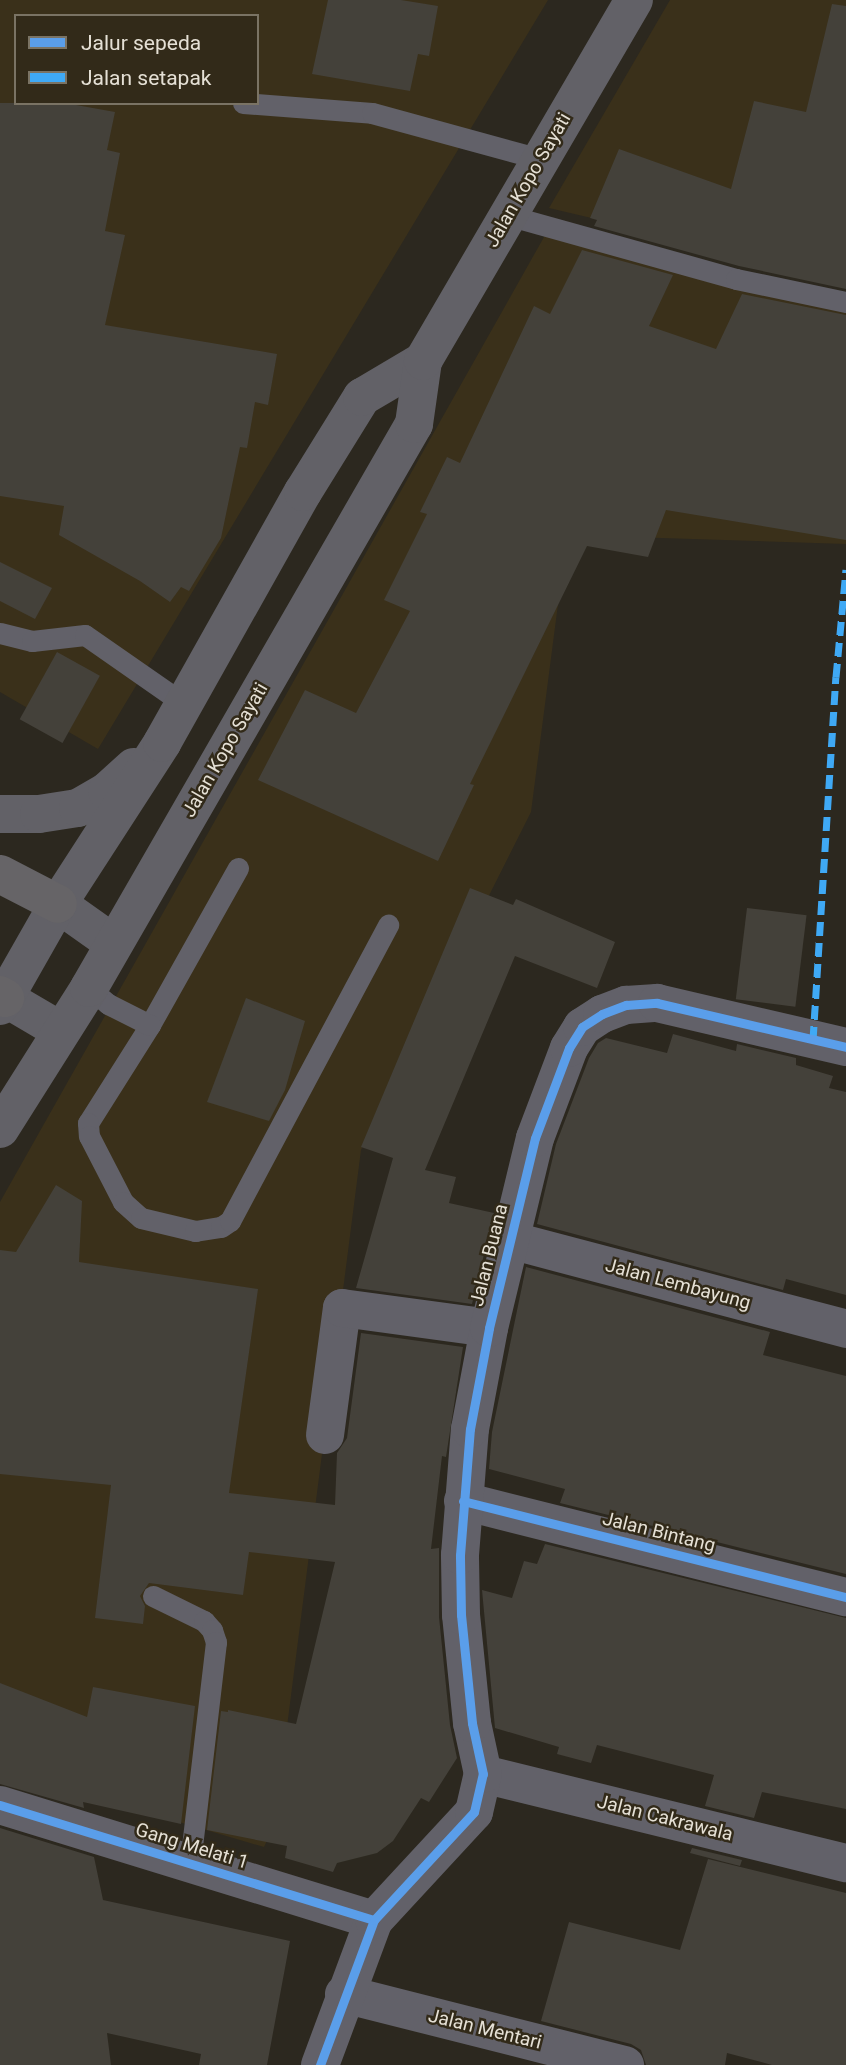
<!DOCTYPE html>
<style>
body{margin:0}
#map{position:relative;width:846px;height:2065px;overflow:hidden;background:#2c281f;font-family:Roboto,sans-serif}
div>[style]{position:absolute}
[style*='--x']{left:calc(var(--x)*1px);top:calc(var(--y)*1px);width:calc(var(--w)*1px);rotate:calc(var(--a)*1deg)}
.built>*{inset:0;background:#3a301a}
.building>*{inset:0;background:#44413a;transform-origin:0 0}
.lane>*{height:21px;margin:-10.5px;padding:0 10.5px;transform-origin:10.5px;border-radius:10.5px;background:#626169}
.street>*{height:38px;margin:-19px;padding:0 19px;transform-origin:19px;border-radius:19px;background:#626169}
.primary>*{height:38px;margin:-19px;padding:0 19px;transform-origin:19px;border-radius:19px;background:#626167}
.highway>*{height:38px;margin:-19px;padding:0 19px;transform-origin:19px;border-radius:19px;background:#666467}
.quiet>*{height:7px;margin-top:-3.5px;transform-origin:0;background:repeating-linear-gradient(90deg,#3fa9f5 0 14px,transparent 0 21px)}
.cycleway>*{height:9px;margin:-4.5px;padding:0 4.5px;transform-origin:4.5px;border-radius:4.5px;background:#5a9eea}
span{translate:-50% -50%;white-space:nowrap;text-align:center;line-height:1.15;-webkit-text-stroke:5px #322a19;paint-order:stroke}
.street-label{font-size:19px;color:#e5e0d5}
.legend{position:absolute;left:14px;top:14px;width:245px;height:91px;box-sizing:border-box;background:#322a19;border:2px solid #7a7364;margin:0;padding:9px 12px;list-style:none;font-size:21px;color:#e5e0d5}
.legend li{display:flex;align-items:center;gap:14px;height:35px}
.legend b{width:35px;border:2px solid #7a7364}
</style>
<div id="map">
<div class="built">
<div style="clip-path:polygon(evenodd,0 0,548px 0,98px 749px,0 692px,0 0,16px 16px,257px 16px,257px 103px,16px 103px,16px 16px)"></div>
<div style="clip-path:polygon(670px 0,846px 0,846px 278px,549px 208px)"></div>
<div style="clip-path:polygon(548px 230px,846px 312px,846px 544px,567px 535px,531px 812px,361px 1150px,283px 1758px,304px 1761px,264px 1847px,0 1769px,0 1202px)"></div>
</div>
<div class="building">
<div style="clip-path:polygon(328px 0,401px 0,438px 6px,429px 56px,418px 54px,410px 91px,312px 74px)"></div>
<div style="clip-path:polygon(832px 4px,846px 6px,846px 289px,739px 266px,594px 226px,597px 220px,590px 218px,619px 149px,731px 189px,754px 101px,806px 112px)"></div>
<div style="clip-path:polygon(0 103px,65px 103px,115px 112px,107px 150px,120px 153px,105px 231px,125px 235px,105px 325px,277px 354px,268px 405px,255px 402px,247px 448px,240px 447px,221px 538px,189px 591px,181px 587px,170px 602px,140px 581px,59px 535px,64px 506px,0 496px)"></div>
<div style="clip-path:polygon(582px 250px,673px 275px,649px 326px,716px 349px,742px 294px,846px 315px,846px 540px,666px 510px,648px 557px,587px 546px,470px 784px,474px 785px,438px 861px,258px 780px,305px 690px,356px 713px,410px 611px,384px 600px,427px 514px,420px 512px,447px 457px,460px 463px,534px 306px,550px 314px)"></div>
<div style="clip-path:polygon(0 562px,52px 588px,35px 619px,0 601px)"></div>
<div style="left:57px;top:652px;width:49px;height:77px;rotate:29deg"></div>
<div style="clip-path:polygon(470px 888px,513px 905px,516px 899px,615px 942px,597px 988px,515px 956px,425px 1170px,456px 1177px,449px 1203px,494px 1213px,472px 1304px,356px 1288px,393px 1158px,361px 1147px)"></div>
<div style="left:747px;top:908px;width:60px;height:92px;rotate:7deg"></div>
<div style="clip-path:polygon(246px 998px,305px 1021px,285px 1090px,269px 1121px,207px 1102px)"></div>
<div style="clip-path:polygon(673px 1034px,736px 1051px,737px 1044px,796px 1058px,796px 1065px,833px 1076px,829px 1088px,846px 1092px,846px 1295px,786px 1279px,783px 1290px,537px 1224px,556px 1144px,589px 1058px,598px 1043px,606px 1038px,667px 1053px)"></div>
<div style="clip-path:polygon(56px 1185px,82px 1201px,79px 1262px,258px 1289px,229px 1493px,335px 1505px,337px 1453px,347px 1438px,361px 1333px,463px 1347px,446px 1457px,442px 1456px,431px 1549px,439px 1548px,439px 1617px,450px 1725px,457px 1758px,429px 1802px,421px 1798px,393px 1841px,377px 1853px,337px 1863px,333px 1872px,285px 1858px,287px 1846px,207px 1830px,221px 1711px,228px 1712px,228px 1710px,296px 1724px,335px 1562px,249px 1552px,243px 1595px,149px 1583px,140px 1596px,145px 1606px,143px 1624px,95px 1618px,111px 1485px,0 1474px,0 1250px,16px 1252px)"></div>
<div style="clip-path:polygon(526px 1267px,770px 1332px,763px 1355px,846px 1376px,846px 1574px,560px 1503px,565px 1489px,489px 1469px,492px 1432px)"></div>
<div style="clip-path:polygon(545px 1544px,846px 1618px,846px 1809px,762px 1792px,754px 1818px,705px 1806px,714px 1775px,597px 1745px,591px 1763px,557px 1754px,559px 1747px,495px 1728px,482px 1590px,512px 1598px,524px 1561px,537px 1564px)"></div>
<div style="clip-path:polygon(0 1683px,87px 1717px,93px 1687px,195px 1706px,181px 1824px,83px 1802px,84px 1808px,0 1784px)"></div>
<div style="clip-path:polygon(0 1828px,94px 1857px,103px 1900px,290px 1941px,267px 2065px,199px 2065px,201px 2054px,107px 2033px,111px 2065px,0 2065px)"></div>
<div style="clip-path:polygon(692px 1848px,742px 1860px,740px 1866px,690px 1853px)"></div>
<div style="clip-path:polygon(708px 1859px,846px 1893px,846px 2065px,772px 2065px,727px 2053px,725px 2065px,646px 2065px,641px 2050px,631px 2044px,541px 2021px,569px 1922px,680px 1950px)"></div>
</div>
<div class="lane">
<div style="--x:243;--y:103;--w:129;--a:4.4"></div>
<div style="--x:372;--y:113;--w:174;--a:15.3"></div>
<div style="--x:507;--y:215;--w:238;--a:15.6"></div>
<div style="--x:736;--y:279;--w:112;--a:11.8"></div>
<div style="--x:0;--y:633;--w:33;--a:14"></div>
<div style="--x:32;--y:641;--w:53;--a:-6.5"></div>
<div style="--x:85;--y:635;--w:121;--a:34.9"></div>
<div style="--x:238;--y:868;--w:180;--a:119.3"></div>
<div style="--x:150;--y:1025;--w:116;--a:122.3"></div>
<div style="--x:88;--y:1123;--w:13;--a:86"></div>
<div style="--x:89;--y:1136;--w:74;--a:62.7"></div>
<div style="--x:123;--y:1202;--w:24;--a:42"></div>
<div style="--x:141;--y:1218;--w:56;--a:13.5"></div>
<div style="--x:195;--y:1231;--w:26;--a:-9"></div>
<div style="--x:221;--y:1227;--w:11;--a:-34"></div>
<div style="--x:230;--y:1221;--w:336;--a:-61.9"></div>
<div style="--x:89;--y:988;--w:25;--a:40"></div>
<div style="--x:108;--y:1004;--w:47;--a:26.6"></div>
<div style="--x:153;--y:1596;--w:57;--a:26.1"></div>
<div style="--x:204;--y:1621;--w:12;--a:48"></div>
<div style="--x:212;--y:1630;--w:13;--a:72"></div>
<div style="--x:216;--y:1642;--w:224;--a:96.7"></div>
</div>
<div class="street">
<div style="--x:510;--y:1240;--w:348;--a:14.8"></div>
<div style="--x:325;--y:1435;--w:128;--a:-82.4"></div>
<div style="--x:342;--y:1308;--w:148;--a:7.7"></div>
<div style="--x:463;--y:1501;--w:395;--a:14.1"></div>
<div style="--x:483;--y:1774;--w:374;--a:13.8"></div>
<div style="--x:0;--y:1805;--w:391;--a:17.1"></div>
<div style="--x:344;--y:1994;--w:290;--a:14.2"></div>
<div style="--x:320;--y:2065;--w:155;--a:-69.6"></div>
<div style="--x:374;--y:1920;--w:147;--a:-47.2"></div>
<div style="--x:474;--y:1812;--w:39;--a:-77"></div>
<div style="--x:483;--y:1774;--w:52;--a:-102.2"></div>
<div style="--x:472;--y:1723;--w:109;--a:-95.8"></div>
<div style="--x:461;--y:1615;--w:60;--a:-91"></div>
<div style="--x:460;--y:1555;--w:126;--a:-85.5"></div>
<div style="--x:470;--y:1429;--w:103;--a:-79.3"></div>
<div style="--x:489;--y:1328;--w:195;--a:-76.4"></div>
<div style="--x:535;--y:1138;--w:96;--a:-69.3"></div>
<div style="--x:569;--y:1048;--w:25;--a:-58"></div>
<div style="--x:582;--y:1027;--w:24;--a:-33"></div>
<div style="--x:602;--y:1014;--w:26;--a:-21"></div>
<div style="--x:626;--y:1005;--w:31;--a:-4"></div>
<div style="--x:657;--y:1003;--w:194;--a:13.1"></div>
</div>
<div class="primary">
<div style="--x:0;--y:814;--w:39;--a:0"></div>
<div style="--x:39;--y:814;--w:39;--a:-9"></div>
<div style="--x:78;--y:808;--w:34;--a:-30"></div>
<div style="--x:107;--y:791;--w:36;--a:-42"></div>
<div style="--x:58;--y:904;--w:67;--a:35.3"></div>
<div style="--x:5;--y:998;--w:65;--a:30.5"></div>
<div style="--x:0;--y:1006;--w:117;--a:-60.4"></div>
<div style="--x:58;--y:904;--w:192;--a:-57.1"></div>
<div style="--x:162;--y:743;--w:288;--a:-60.7"></div>
<div style="--x:303;--y:492;--w:112;--a:-58.2"></div>
<div style="--x:362;--y:397;--w:71;--a:-30.5"></div>
<div style="--x:0;--y:1129;--w:167;--a:-57.7"></div>
<div style="--x:89;--y:988;--w:651;--a:-60.05"></div>
<div style="--x:414;--y:424;--w:64;--a:-81.9"></div>
<div style="--x:423;--y:361;--w:418;--a:-59.7"></div>
</div>
<div class="highway">
<div style="--x:0;--y:874;--w:65;--a:27.3"></div>
<div style="--x:0;--y:995;--w:6;--a:31"></div>
</div>
<div class="quiet">
<div style="--x:813;--y:1040;--w:364;--a:-86.4"></div>
<div style="--x:836;--y:677;--w:108;--a:-84.7"></div>
</div>
<div class="cycleway">
<div style="--x:463;--y:1501;--w:395;--a:14.1"></div>
<div style="--x:0;--y:1805;--w:391;--a:17.1"></div>
<div style="--x:320;--y:2065;--w:155;--a:-69.6"></div>
<div style="--x:374;--y:1920;--w:147;--a:-47.2"></div>
<div style="--x:474;--y:1812;--w:39;--a:-77"></div>
<div style="--x:483;--y:1774;--w:52;--a:-102.2"></div>
<div style="--x:472;--y:1723;--w:109;--a:-95.8"></div>
<div style="--x:461;--y:1615;--w:60;--a:-91"></div>
<div style="--x:460;--y:1555;--w:126;--a:-85.5"></div>
<div style="--x:470;--y:1429;--w:103;--a:-79.3"></div>
<div style="--x:489;--y:1328;--w:195;--a:-76.4"></div>
<div style="--x:535;--y:1138;--w:96;--a:-69.3"></div>
<div style="--x:569;--y:1048;--w:25;--a:-58"></div>
<div style="--x:582;--y:1027;--w:24;--a:-33"></div>
<div style="--x:602;--y:1014;--w:26;--a:-21"></div>
<div style="--x:626;--y:1005;--w:31;--a:-4"></div>
<div style="--x:657;--y:1003;--w:194;--a:13.1"></div>
</div>
<div class="street-label">
<span style="left:528px;top:180px;rotate:-60deg">Jalan Kopo Sayati</span>
<span style="left:225px;top:750px;rotate:-60deg">Jalan Kopo Sayati</span>
<span style="left:489px;top:1255px;rotate:-76deg">Jalan Buana</span>
<span style="left:678px;top:1284px;rotate:15deg">Jalan Lembayung</span>
<span style="left:659px;top:1532px;rotate:14deg">Jalan Bintang</span>
<span style="left:665px;top:1818px;rotate:14deg">Jalan Cakrawala</span>
<span style="left:192px;top:1846px;rotate:17deg">Gang Melati 1</span>
<span style="left:485px;top:2029px;rotate:14deg">Jalan Mentari</span>
</div>
<ul class="legend">
<li><b style="height:9px;background:#5a9eea"></b>Jalur sepeda</li>
<li><b style="height:9px;background:#3fa9f5"></b>Jalan setapak</li>
</ul>
</div>
